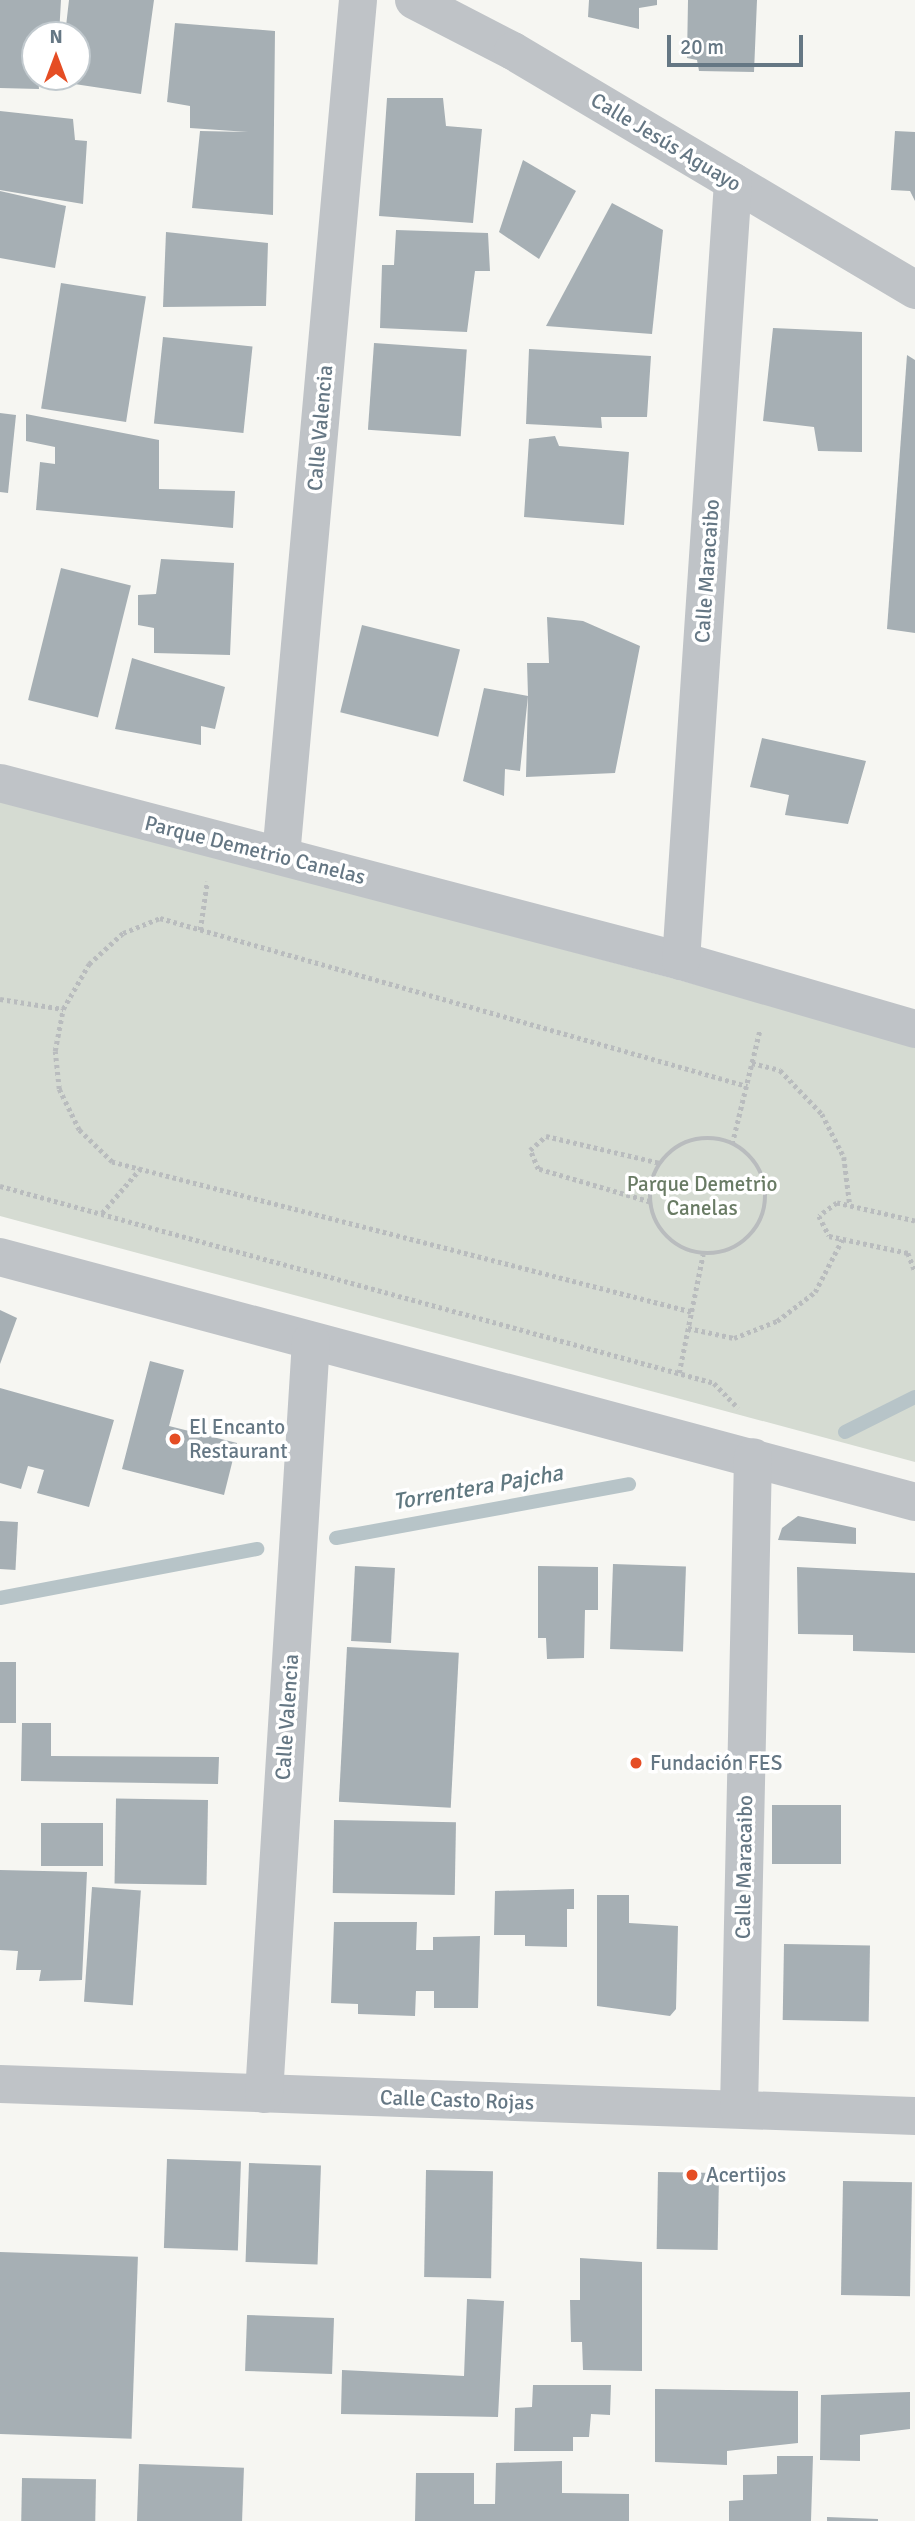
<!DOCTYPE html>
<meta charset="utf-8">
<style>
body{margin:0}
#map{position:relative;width:915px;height:2521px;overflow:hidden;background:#f6f6f2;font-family:Signika,sans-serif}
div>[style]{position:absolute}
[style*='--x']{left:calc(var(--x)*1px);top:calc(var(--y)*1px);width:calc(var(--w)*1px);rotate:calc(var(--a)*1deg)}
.green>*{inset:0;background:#d5dbd2}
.stream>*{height:14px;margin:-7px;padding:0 7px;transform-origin:7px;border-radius:7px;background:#b7c4c8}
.building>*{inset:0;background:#a6afb4;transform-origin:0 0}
.path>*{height:4.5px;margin-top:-2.25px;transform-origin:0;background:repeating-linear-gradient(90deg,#b9bcbe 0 3.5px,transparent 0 7px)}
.path>.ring{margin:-2.25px;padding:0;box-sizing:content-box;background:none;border:4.5px solid #b9bcbe;border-radius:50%}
.minor>*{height:38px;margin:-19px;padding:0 19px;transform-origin:19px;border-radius:19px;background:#bfc3c7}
.dots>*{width:19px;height:19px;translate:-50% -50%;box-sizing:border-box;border:4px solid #fff;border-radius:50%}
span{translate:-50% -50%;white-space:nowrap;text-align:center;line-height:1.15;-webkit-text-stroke:7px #fff;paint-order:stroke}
.street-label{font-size:21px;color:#657784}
.park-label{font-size:21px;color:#697b64}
.poi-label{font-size:21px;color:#657784}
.left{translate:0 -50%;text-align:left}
.water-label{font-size:23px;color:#607880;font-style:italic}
.north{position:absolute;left:21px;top:21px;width:70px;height:70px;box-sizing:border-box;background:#fff;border:2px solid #c1c9ce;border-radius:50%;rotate:0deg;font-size:19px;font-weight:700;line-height:28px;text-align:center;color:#657784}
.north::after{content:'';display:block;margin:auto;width:24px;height:32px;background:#e54d24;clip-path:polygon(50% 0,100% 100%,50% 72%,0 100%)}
.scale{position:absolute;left:667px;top:35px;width:136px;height:32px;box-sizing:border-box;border:4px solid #657784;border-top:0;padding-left:9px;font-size:21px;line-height:24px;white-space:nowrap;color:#657784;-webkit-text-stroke:5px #fff;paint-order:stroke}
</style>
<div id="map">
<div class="green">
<div style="clip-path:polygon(0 799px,915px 1043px,915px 1462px,0 1216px)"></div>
</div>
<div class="stream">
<div style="--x:845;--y:1432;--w:78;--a:-26.6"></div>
<div style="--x:336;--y:1538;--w:298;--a:-10.4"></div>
<div style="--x:0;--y:1598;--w:262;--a:-10.8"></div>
</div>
<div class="building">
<div style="clip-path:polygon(0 0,61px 0,59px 35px,35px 35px,39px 89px,0 88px)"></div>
<div style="clip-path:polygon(69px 0,154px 0,141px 94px,61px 82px,61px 77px,77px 77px,77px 35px,65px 35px)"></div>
<div style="clip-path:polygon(589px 0,657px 0,657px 5px,639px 8px,639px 29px,588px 17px)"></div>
<div style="clip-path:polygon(688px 0,757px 0,754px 72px,699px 71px,697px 60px,687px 58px)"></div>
<div style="clip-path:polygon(175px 23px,275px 31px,273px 215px,192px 208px,200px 131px,248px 132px,190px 128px,190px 106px,167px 102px)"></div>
<div style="clip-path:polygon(387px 98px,443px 98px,446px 126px,482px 129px,473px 223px,379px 216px)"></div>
<div style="clip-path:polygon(0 111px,73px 119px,75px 140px,87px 141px,83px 204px,0 190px)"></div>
<div style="clip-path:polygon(895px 131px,915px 132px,915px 201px,910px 191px,891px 190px)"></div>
<div style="clip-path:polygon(523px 160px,576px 191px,539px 259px,499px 232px)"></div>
<div style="clip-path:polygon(0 191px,66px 206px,55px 268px,0 258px)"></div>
<div style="clip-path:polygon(612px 203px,663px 230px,652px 334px,546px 326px)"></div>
<div style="clip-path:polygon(396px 230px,488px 233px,490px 271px,475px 271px,467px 332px,380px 328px,382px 265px,394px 265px)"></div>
<div style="clip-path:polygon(166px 232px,268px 243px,266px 306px,163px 307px)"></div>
<div style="left:61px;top:283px;width:86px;height:127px;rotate:9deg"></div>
<div style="clip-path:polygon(773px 328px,862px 332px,862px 452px,818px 451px,814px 427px,763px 421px)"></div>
<div style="left:163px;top:337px;width:90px;height:87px;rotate:6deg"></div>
<div style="left:374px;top:343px;width:93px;height:87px;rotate:4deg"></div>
<div style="clip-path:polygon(529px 349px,651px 356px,647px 417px,601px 417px,602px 428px,526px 424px)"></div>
<div style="clip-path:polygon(907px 355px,915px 360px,915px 633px,887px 629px)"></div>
<div style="clip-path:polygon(0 413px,16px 415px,8px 493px,0 492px)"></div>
<div style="clip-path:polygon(26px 414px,159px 440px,159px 489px,235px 491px,233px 528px,36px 510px,40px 462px,55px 464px,55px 447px,26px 441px)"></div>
<div style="clip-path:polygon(555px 436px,559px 446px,629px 452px,624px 525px,524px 517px,529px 439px)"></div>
<div style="clip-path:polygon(161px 559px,234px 563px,230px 655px,154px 653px,154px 628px,138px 625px,138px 595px,156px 594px)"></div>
<div style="left:61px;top:568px;width:72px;height:136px;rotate:14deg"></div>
<div style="clip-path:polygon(547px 617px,583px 621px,640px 646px,615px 773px,526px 777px,528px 696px,520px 771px,505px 769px,504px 796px,463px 781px,484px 688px,528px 696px,527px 663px,549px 663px)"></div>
<div style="left:362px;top:625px;width:101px;height:90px;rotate:14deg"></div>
<div style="clip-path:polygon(132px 658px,225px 687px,215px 729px,201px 726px,201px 745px,115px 729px)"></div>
<div style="clip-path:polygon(762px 738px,866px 761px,848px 824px,785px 815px,789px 795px,750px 787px)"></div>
<div style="clip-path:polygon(0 1310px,17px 1318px,0 1364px)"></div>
<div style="clip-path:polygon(150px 1361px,184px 1370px,169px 1426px,237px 1443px,224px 1495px,122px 1469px)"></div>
<div style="clip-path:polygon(0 1388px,114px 1420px,89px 1507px,37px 1493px,44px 1470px,28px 1466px,21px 1489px,0 1483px)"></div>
<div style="clip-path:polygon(798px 1516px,856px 1528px,856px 1544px,778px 1540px,782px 1528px)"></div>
<div style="left:0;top:1521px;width:18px;height:48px;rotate:3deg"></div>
<div style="left:613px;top:1564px;width:73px;height:85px;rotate:2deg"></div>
<div style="left:355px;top:1566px;width:40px;height:75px;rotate:3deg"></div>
<div style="clip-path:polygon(538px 1566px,598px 1567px,598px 1610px,585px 1610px,584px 1658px,547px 1659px,546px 1638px,538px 1638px)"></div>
<div style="clip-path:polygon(797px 1567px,915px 1573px,915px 1653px,853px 1651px,853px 1635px,798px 1634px)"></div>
<div style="left:347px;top:1647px;width:112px;height:155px;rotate:3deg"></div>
<div style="left:0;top:1662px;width:16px;height:61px"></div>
<div style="clip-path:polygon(22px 1723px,51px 1723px,51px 1756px,219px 1757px,218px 1784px,21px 1781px)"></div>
<div style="left:208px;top:1800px;width:85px;height:92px;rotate:91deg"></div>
<div style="left:841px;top:1805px;width:59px;height:69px;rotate:90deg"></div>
<div style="left:334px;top:1820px;width:122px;height:73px;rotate:1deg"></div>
<div style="left:41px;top:1823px;width:62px;height:43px"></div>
<div style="clip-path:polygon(0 1870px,87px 1872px,82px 1980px,39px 1981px,41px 1970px,16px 1970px,18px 1951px,0 1950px)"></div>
<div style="left:92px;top:1887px;width:49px;height:115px;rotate:4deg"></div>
<div style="clip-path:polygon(574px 1889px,574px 1909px,567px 1909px,567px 1947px,525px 1946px,525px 1935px,494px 1935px,495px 1891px)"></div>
<div style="clip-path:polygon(597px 1895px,629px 1895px,629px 1923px,678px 1926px,676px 2009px,670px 2016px,597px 2006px)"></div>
<div style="clip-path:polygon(334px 1922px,417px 1922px,416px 1950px,433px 1950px,433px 1937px,480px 1936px,478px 2008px,434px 2008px,434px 1991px,416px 1991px,415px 2016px,358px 2014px,358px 2004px,331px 2003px)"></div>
<div style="left:784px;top:1944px;width:86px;height:76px;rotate:1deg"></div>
<div style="left:167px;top:2159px;width:74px;height:89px;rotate:2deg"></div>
<div style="left:249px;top:2163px;width:72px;height:99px;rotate:2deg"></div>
<div style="left:426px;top:2170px;width:67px;height:107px;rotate:1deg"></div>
<div style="left:658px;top:2172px;width:61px;height:77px;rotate:1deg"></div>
<div style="left:843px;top:2181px;width:69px;height:114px;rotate:1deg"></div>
<div style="left:0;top:2252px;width:138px;height:182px;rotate:2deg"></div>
<div style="clip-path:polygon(580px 2258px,642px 2262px,642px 2371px,583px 2370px,582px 2342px,571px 2342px,570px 2300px,580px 2300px)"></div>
<div style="clip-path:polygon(467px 2299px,504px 2301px,498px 2417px,341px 2414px,342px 2370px,464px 2376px)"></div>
<div style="left:334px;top:2318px;width:56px;height:87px;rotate:92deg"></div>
<div style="clip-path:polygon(533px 2385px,611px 2385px,610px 2415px,591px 2414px,589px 2437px,573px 2437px,573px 2451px,514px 2451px,515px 2408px,532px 2407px)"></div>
<div style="clip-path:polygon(655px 2389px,798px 2391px,798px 2443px,727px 2451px,727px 2465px,655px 2462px)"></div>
<div style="clip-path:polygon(910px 2392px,910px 2429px,860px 2435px,860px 2461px,820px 2460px,821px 2395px)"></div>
<div style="clip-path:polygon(777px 2456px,813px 2456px,811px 2521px,729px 2521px,729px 2501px,743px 2500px,743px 2475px,777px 2474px)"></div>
<div style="clip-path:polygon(562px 2461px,562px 2493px,629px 2494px,629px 2521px,415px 2521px,416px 2473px,474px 2473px,474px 2504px,495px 2504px,496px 2463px)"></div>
<div style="left:139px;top:2464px;width:105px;height:57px;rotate:2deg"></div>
<div style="left:22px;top:2478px;width:74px;height:43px;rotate:1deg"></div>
<div style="clip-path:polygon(827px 2517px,878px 2519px,878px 2521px,827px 2521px)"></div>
</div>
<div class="path">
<div style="--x:200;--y:930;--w:49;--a:-81.7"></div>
<div style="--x:0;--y:999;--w:64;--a:9"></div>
<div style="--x:752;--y:1063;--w:29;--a:14"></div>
<div style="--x:780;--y:1070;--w:61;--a:46.3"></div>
<div style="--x:822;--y:1114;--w:48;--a:62.9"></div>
<div style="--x:844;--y:1157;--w:49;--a:83"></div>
<div class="ring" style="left:650px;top:1138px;width:111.5px;height:111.5px"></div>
<div style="--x:732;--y:1144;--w:118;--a:-76.3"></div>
<div style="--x:0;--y:1186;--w:741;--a:15.42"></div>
<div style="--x:714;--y:1383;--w:35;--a:46"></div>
<div style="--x:650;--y:1202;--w:117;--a:-163.6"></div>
<div style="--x:538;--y:1169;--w:21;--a:-113"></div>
<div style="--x:530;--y:1150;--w:21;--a:-41"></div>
<div style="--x:546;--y:1136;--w:117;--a:13.3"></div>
<div style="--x:102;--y:1213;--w:58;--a:-49.2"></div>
<div style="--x:915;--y:1221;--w:80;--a:-167"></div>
<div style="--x:837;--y:1203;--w:22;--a:144"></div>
<div style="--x:819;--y:1216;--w:22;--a:63"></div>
<div style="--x:829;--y:1236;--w:81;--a:12.1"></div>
<div style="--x:908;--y:1253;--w:19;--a:69"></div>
<div style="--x:691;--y:1312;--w:598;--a:-165.48"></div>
<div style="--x:112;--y:1162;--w:46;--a:-135.9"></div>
<div style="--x:79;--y:1130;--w:46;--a:-116"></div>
<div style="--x:59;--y:1089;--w:38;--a:-96"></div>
<div style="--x:55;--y:1051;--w:43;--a:-79.2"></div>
<div style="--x:63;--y:1009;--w:52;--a:-60"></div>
<div style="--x:89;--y:964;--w:46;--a:-42.4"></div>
<div style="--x:123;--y:933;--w:40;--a:-22"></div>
<div style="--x:160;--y:918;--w:611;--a:15.97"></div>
<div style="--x:688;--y:1328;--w:47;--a:12.3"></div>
<div style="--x:734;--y:1338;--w:46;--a:-21.6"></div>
<div style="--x:777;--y:1321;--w:48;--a:-37.3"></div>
<div style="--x:815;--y:1292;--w:59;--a:-62.6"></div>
<div style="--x:679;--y:1373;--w:121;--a:-78.6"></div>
</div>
<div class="minor">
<div style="--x:414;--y:0;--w:111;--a:27.3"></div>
<div style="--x:513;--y:51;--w:468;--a:30.7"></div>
<div style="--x:0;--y:783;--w:704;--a:14.65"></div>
<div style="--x:681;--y:961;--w:244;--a:16.2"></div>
<div style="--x:281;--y:856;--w:859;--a:-84.86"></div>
<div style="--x:681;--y:961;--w:781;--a:-86.18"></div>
<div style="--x:0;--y:1257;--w:947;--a:14.99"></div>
<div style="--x:0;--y:2084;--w:916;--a:2"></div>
<div style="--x:264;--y:2094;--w:754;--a:-86.43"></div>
<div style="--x:739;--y:2109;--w:652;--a:-88.77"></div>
</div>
<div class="dots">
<div style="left:175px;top:1439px;background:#e54d24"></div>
<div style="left:636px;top:1763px;background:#e54d24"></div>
<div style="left:692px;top:2175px;background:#e54d24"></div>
</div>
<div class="street-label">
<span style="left:666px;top:142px;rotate:31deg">Calle Jesús Aguayo</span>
<span style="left:320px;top:428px;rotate:-85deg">Calle Valencia</span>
<span style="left:707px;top:571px;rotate:-86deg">Calle Maracaibo</span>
<span style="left:255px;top:850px;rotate:14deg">Parque Demetrio Canelas</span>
<span style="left:287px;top:1717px;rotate:-86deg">Calle Valencia</span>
<span style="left:744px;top:1867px;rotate:-89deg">Calle Maracaibo</span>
<span style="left:457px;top:2100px;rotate:2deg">Calle Casto Rojas</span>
</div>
<div class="park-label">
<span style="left:702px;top:1196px">Parque Demetrio<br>Canelas</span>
</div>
<div class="poi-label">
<span class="left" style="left:189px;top:1439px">El Encanto<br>Restaurant</span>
<span class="left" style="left:650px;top:1763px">Fundación FES</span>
<span class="left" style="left:706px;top:2175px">Acertijos</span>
</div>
<div class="water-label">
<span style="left:478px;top:1488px;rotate:-10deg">Torrentera Pajcha</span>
</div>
<div class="north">N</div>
<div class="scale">20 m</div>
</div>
